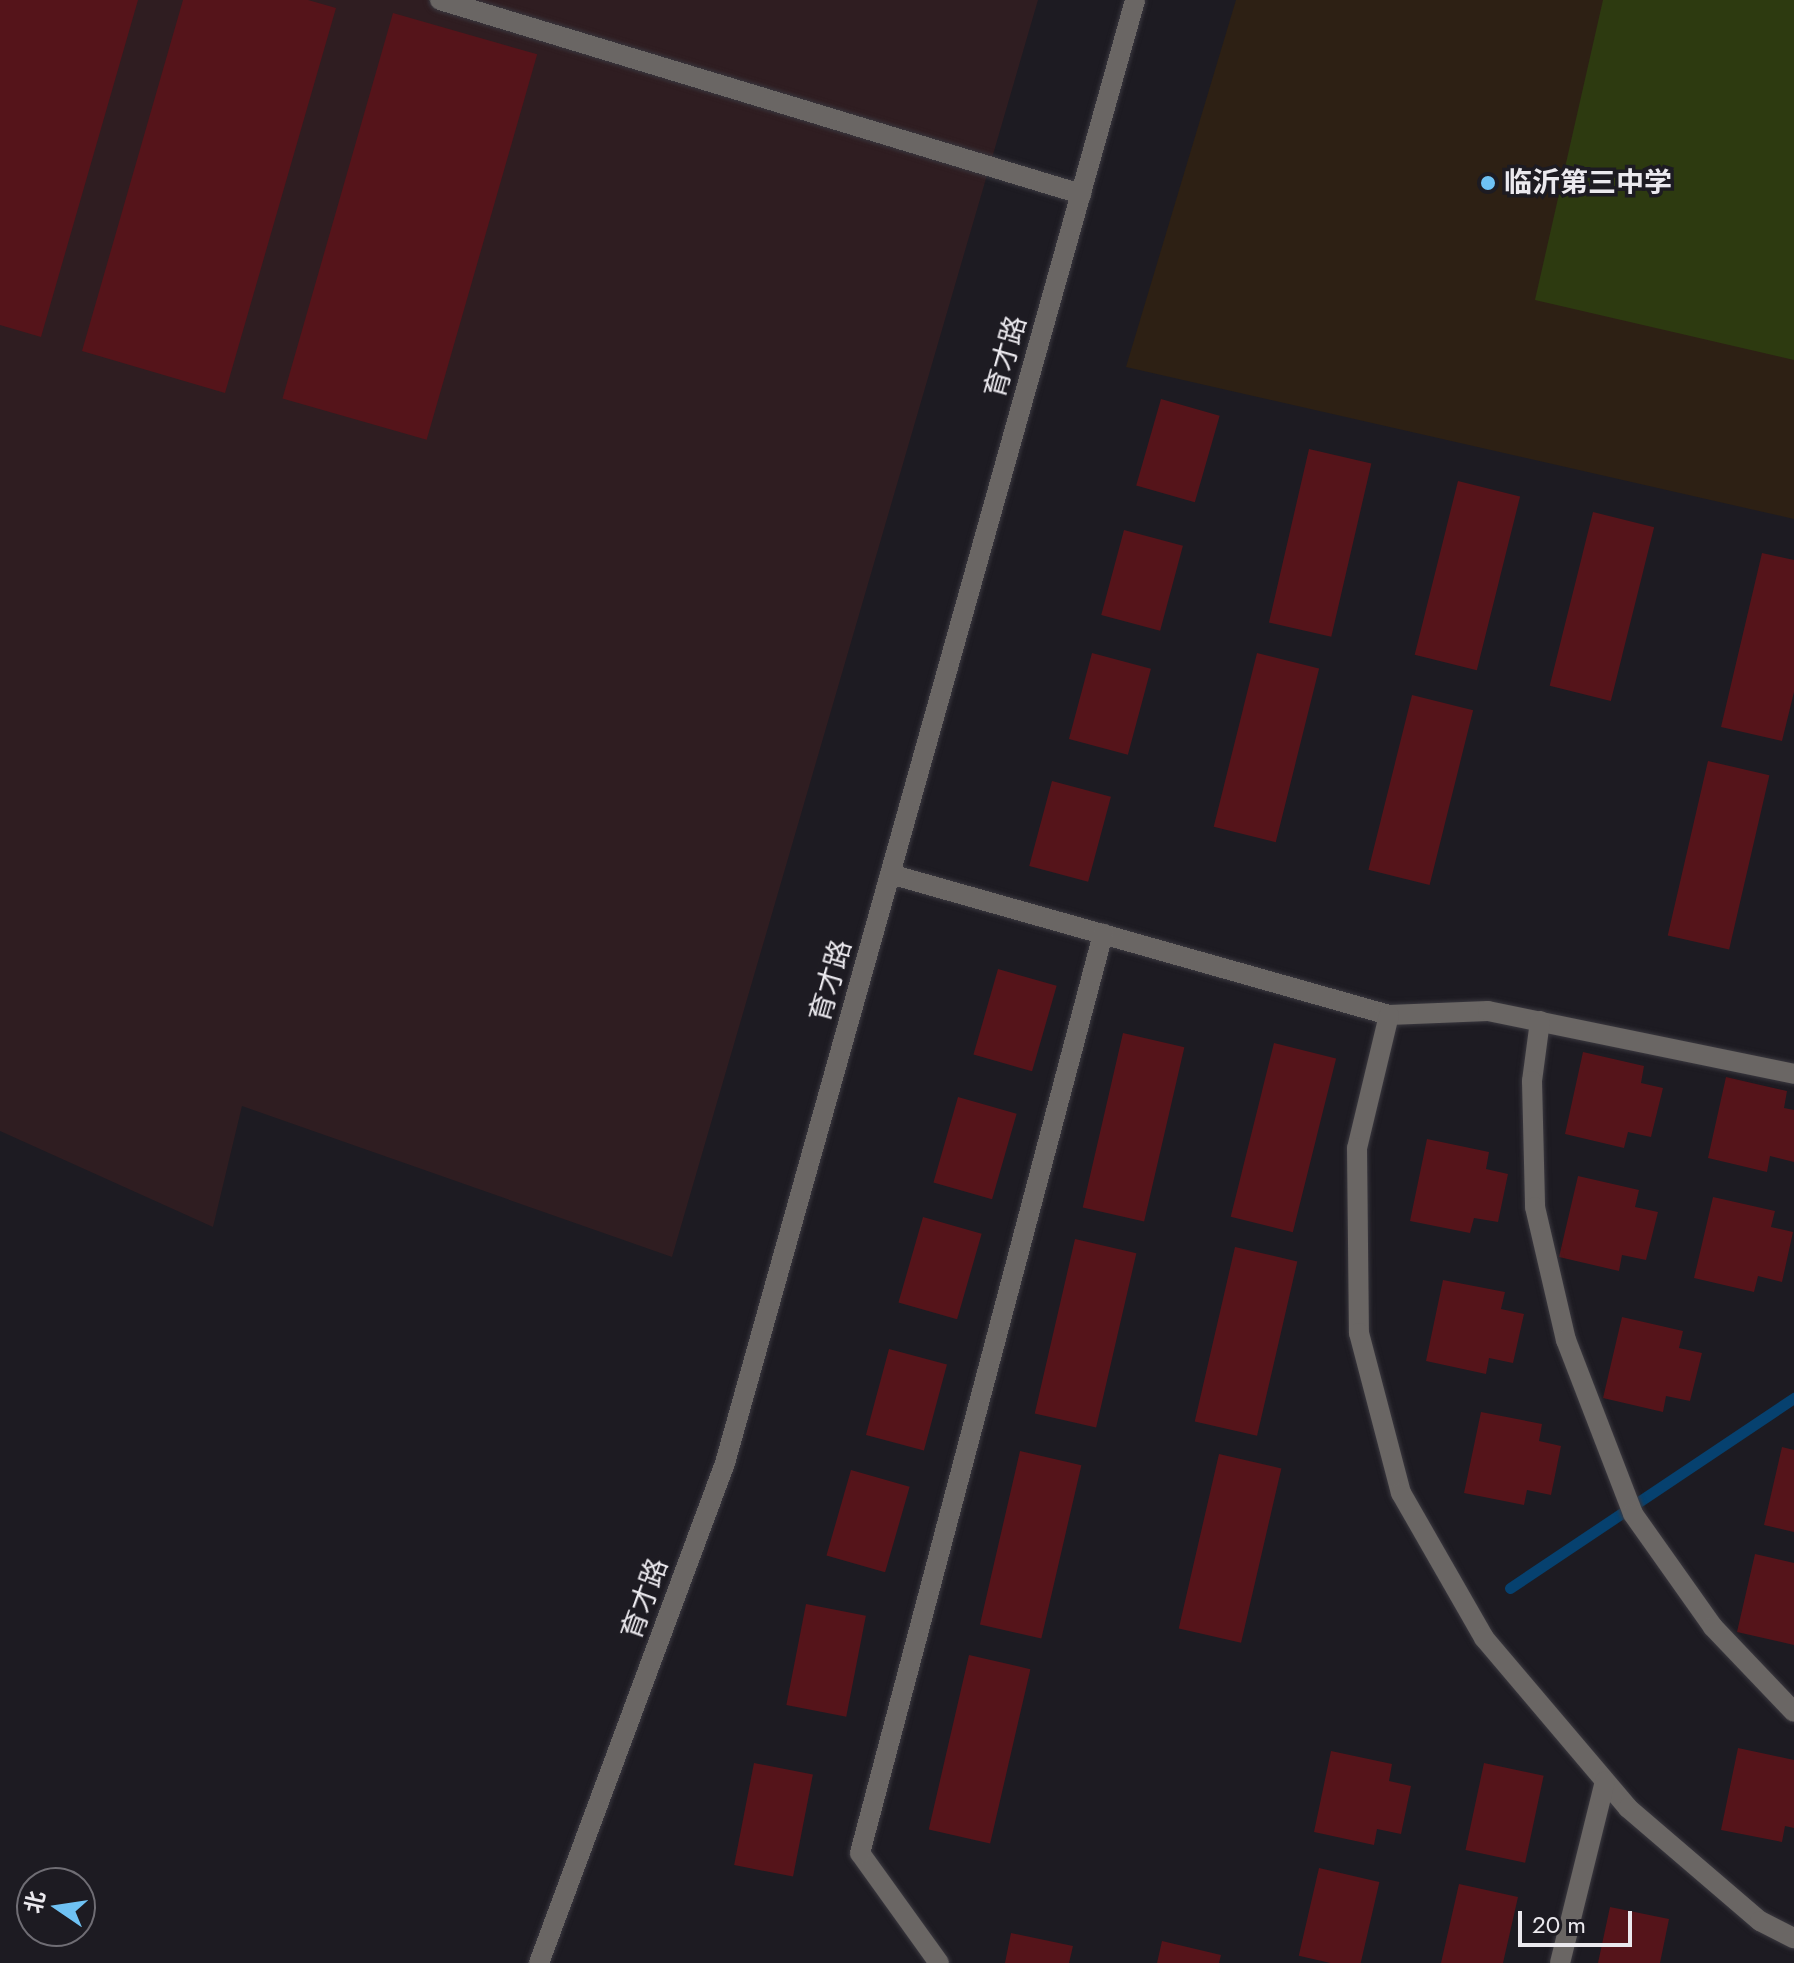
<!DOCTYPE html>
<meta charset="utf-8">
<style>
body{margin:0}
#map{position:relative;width:1794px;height:1963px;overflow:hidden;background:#1d1b22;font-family:Jost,"Noto Sans SC",sans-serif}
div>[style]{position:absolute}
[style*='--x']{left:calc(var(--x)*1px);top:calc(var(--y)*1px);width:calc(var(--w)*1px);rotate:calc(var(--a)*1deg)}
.commercial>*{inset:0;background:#2f1d21}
.education>*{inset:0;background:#2d2014}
.green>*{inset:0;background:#2d3a10}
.stream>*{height:11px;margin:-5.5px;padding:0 5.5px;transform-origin:5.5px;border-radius:5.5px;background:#06416f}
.building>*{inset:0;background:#55141a;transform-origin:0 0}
.roads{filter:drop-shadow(0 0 2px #3a383f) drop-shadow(0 0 2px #3a383f)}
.minor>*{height:20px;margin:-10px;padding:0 10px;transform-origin:10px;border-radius:10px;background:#6a6664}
.dots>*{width:22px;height:22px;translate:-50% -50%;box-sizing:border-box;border:4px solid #1d1b22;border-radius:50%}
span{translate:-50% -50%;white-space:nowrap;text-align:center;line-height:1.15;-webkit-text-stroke:7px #1d1b22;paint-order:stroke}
.poi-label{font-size:28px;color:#ebe9ee;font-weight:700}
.left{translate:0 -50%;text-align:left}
.street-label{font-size:28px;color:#ebe9ee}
.north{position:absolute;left:16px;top:1867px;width:80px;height:80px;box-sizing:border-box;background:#1d1b22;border:2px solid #6f6d74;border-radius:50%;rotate:283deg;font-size:22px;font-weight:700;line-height:32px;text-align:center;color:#ebe9ee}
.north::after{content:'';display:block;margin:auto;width:28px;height:36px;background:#6fc2f4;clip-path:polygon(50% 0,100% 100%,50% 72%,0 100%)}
.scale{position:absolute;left:1518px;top:1911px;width:114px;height:36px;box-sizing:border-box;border:4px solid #ebe9ee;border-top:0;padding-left:10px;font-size:24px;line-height:28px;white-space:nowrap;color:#ebe9ee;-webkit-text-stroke:6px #1d1b22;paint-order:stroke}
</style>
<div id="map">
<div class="commercial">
<div style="clip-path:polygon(0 0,1038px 0,672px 1257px,242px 1106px,213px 1227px,0 1131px)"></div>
</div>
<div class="education">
<div style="clip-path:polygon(1236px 0,1794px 0,1794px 519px,1126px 367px)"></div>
</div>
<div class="green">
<div style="clip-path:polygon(1603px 0,1794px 0,1794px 360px,1535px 300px)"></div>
</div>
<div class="stream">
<div style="--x:1510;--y:1588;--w:342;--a:-33.8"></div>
</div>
<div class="building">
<div style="clip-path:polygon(0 0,138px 0,41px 337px,0 325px)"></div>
<div style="clip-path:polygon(183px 0,308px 0,336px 8px,225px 393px,82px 351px)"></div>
<div style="left:393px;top:13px;width:150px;height:401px;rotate:16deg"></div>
<div style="left:1161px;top:399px;width:61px;height:90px;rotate:16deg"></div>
<div style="left:1309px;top:449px;width:64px;height:178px;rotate:13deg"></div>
<div style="left:1458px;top:481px;width:64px;height:179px;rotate:14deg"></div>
<div style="left:1593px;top:512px;width:63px;height:179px;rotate:14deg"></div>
<div style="left:1124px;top:530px;width:61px;height:88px;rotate:15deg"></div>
<div style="clip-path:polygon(1762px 553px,1794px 560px,1794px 692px,1782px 741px,1721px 727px)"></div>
<div style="left:1092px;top:653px;width:61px;height:89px;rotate:15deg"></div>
<div style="left:1257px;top:653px;width:64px;height:179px;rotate:14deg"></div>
<div style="left:1412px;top:695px;width:63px;height:180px;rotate:14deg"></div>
<div style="left:1708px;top:761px;width:63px;height:179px;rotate:13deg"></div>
<div style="left:1052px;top:781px;width:61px;height:88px;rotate:15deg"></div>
<div style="left:998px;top:969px;width:61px;height:89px;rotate:16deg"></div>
<div style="left:1123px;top:1033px;width:63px;height:179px;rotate:13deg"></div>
<div style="left:1274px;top:1043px;width:64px;height:179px;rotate:14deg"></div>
<div style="clip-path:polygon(1583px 1052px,1644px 1066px,1641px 1083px,1663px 1088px,1651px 1137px,1628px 1132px,1624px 1148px,1565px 1134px)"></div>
<div style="clip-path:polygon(1726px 1077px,1787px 1091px,1784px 1108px,1794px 1110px,1794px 1162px,1770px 1156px,1767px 1172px,1708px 1158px)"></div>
<div style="left:958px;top:1097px;width:61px;height:89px;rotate:16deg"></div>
<div style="clip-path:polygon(1427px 1139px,1489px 1152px,1486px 1169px,1508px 1174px,1498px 1222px,1474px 1218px,1470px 1233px,1410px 1221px)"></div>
<div style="clip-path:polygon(1578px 1176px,1639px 1190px,1635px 1207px,1658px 1212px,1646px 1260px,1622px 1255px,1619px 1271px,1559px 1257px)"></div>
<div style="clip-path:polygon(1713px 1197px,1775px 1211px,1771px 1227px,1793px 1232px,1782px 1282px,1758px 1276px,1754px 1292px,1694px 1278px)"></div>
<div style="left:923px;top:1217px;width:61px;height:89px;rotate:16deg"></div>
<div style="left:1075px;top:1239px;width:63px;height:179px;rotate:13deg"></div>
<div style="left:1235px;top:1247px;width:64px;height:179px;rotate:13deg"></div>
<div style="clip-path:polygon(1443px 1280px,1505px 1292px,1501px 1309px,1524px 1314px,1513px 1363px,1489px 1358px,1486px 1374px,1426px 1361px)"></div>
<div style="clip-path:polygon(1622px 1317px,1683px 1331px,1679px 1348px,1702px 1353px,1690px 1401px,1666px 1396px,1663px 1412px,1603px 1398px)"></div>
<div style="left:889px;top:1349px;width:60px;height:89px;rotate:15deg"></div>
<div style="clip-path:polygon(1481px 1412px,1542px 1424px,1539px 1441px,1561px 1446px,1551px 1495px,1527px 1490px,1524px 1505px,1464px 1493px)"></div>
<div style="clip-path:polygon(1782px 1447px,1794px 1450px,1794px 1532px,1764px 1525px)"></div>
<div style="left:1020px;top:1451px;width:63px;height:178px;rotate:13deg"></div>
<div style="left:1219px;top:1454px;width:64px;height:179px;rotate:13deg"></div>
<div style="left:851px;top:1470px;width:61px;height:89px;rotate:16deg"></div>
<div style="clip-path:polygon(1755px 1554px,1794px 1563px,1794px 1645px,1737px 1632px)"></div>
<div style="left:806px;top:1604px;width:61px;height:103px;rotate:11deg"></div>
<div style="left:969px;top:1655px;width:63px;height:179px;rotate:13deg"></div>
<div style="clip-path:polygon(1738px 1748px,1794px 1760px,1794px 1828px,1785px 1826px,1782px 1842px,1721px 1830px)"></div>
<div style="clip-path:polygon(1331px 1751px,1392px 1764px,1389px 1781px,1411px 1786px,1401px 1834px,1377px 1829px,1374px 1845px,1314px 1832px)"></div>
<div style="left:754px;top:1763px;width:60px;height:104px;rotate:11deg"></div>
<div style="left:1484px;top:1763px;width:61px;height:89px;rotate:12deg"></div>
<div style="left:1319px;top:1868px;width:62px;height:90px;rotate:13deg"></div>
<div style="clip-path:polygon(1459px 1884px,1518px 1897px,1503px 1963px,1441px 1963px)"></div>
<div style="clip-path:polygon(1610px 1907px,1669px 1919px,1660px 1963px,1598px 1963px)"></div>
<div style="clip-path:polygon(1011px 1933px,1073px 1946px,1069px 1963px,1005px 1963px)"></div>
<div style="clip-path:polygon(1162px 1941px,1221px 1955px,1219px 1963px,1157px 1963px)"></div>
</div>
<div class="roads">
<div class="minor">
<div style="--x:440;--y:0;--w:670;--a:16.84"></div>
<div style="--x:890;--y:874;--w:519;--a:15.78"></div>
<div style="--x:1389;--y:1015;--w:99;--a:-2.3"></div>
<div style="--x:1488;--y:1011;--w:312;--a:11.6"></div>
<div style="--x:1389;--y:1015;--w:137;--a:103.5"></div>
<div style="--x:1357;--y:1148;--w:185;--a:89.4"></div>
<div style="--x:1359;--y:1333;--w:165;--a:75.3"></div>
<div style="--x:1401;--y:1493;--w:167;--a:60.2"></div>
<div style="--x:1484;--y:1638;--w:223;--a:49.7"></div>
<div style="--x:1628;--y:1808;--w:174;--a:40.6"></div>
<div style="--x:1760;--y:1921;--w:38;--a:27"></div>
<div style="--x:1540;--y:1021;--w:61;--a:97.6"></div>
<div style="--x:1532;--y:1081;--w:126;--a:88.6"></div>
<div style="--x:1535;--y:1207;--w:137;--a:76.9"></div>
<div style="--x:1566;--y:1340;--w:186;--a:68.9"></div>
<div style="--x:1633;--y:1514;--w:138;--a:54.7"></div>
<div style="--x:1713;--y:1627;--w:117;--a:46.4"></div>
<div style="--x:539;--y:1963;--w:533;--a:-69.59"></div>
<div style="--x:725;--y:1463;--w:1519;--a:-74.34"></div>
<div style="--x:939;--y:1963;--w:135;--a:-125.7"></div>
<div style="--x:860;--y:1853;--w:951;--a:-75.19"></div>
<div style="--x:1560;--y:1963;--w:187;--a:-76.1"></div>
</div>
</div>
<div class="dots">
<div style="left:1488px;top:183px;background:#6fc2f4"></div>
</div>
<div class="poi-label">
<span class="left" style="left:1504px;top:183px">临沂第三中学</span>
</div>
<div class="street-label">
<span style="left:1006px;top:357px;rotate:-74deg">育才路</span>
<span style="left:831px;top:981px;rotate:-74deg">育才路</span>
<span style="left:645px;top:1599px;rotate:-70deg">育才路</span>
</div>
<div class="north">北</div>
<div class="scale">20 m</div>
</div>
